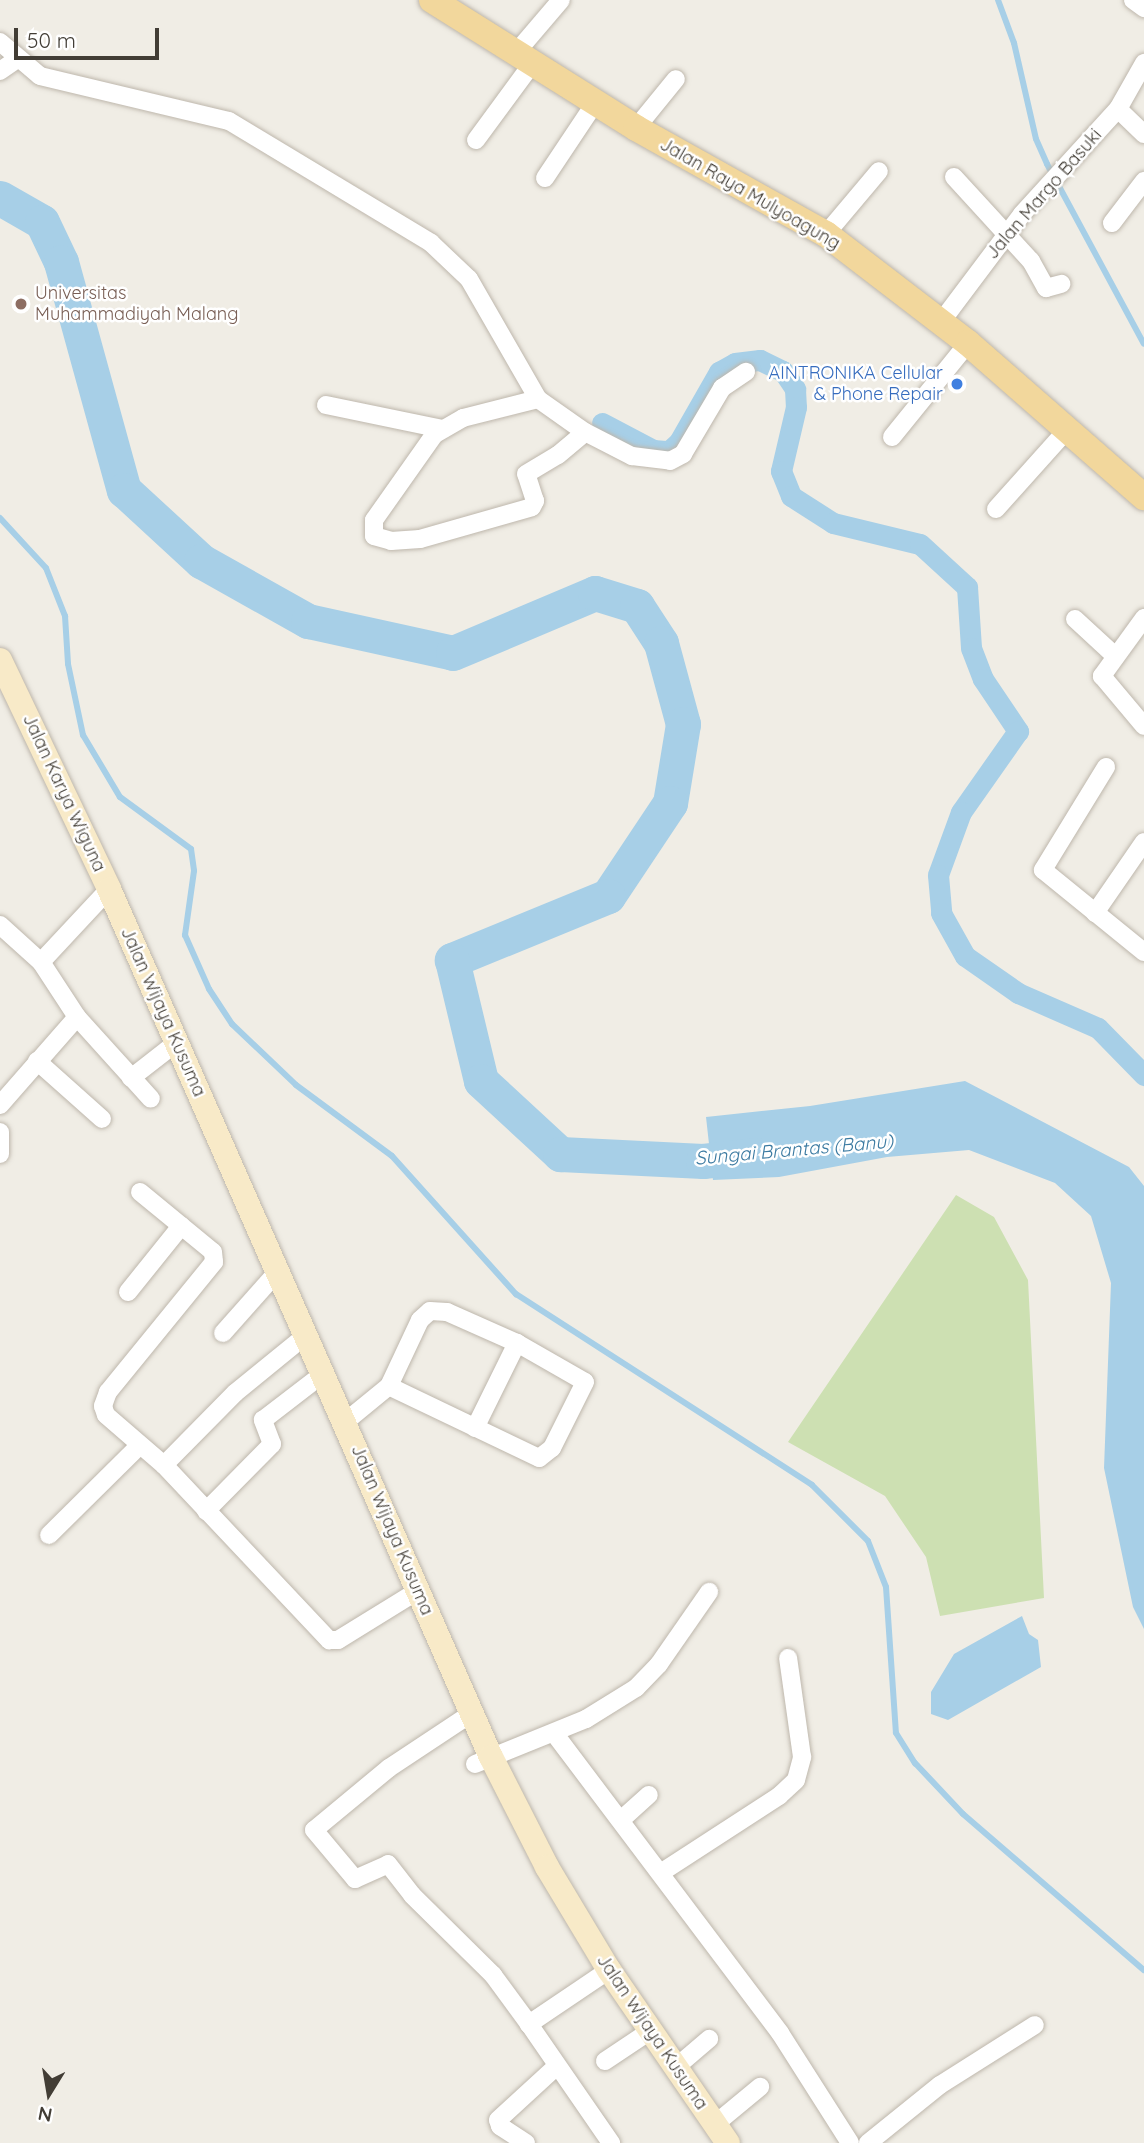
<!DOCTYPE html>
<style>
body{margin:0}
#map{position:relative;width:1144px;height:2143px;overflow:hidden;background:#f0ede5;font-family:Quicksand,sans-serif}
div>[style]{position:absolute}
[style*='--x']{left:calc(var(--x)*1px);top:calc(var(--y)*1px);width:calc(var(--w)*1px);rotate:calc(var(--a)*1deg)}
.green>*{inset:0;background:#cde0b2}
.water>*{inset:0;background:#a7cfe7}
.stream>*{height:6px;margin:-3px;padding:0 3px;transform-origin:3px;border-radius:3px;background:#a7cfe7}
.canal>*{height:21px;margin:-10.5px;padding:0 10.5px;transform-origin:10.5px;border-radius:10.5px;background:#a7cfe7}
.river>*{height:35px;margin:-17.5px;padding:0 17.5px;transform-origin:17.5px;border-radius:17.5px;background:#a7cfe7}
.roads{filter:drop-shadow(0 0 2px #beb7ac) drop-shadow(0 0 2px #beb7ac)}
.street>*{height:18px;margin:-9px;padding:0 9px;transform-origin:9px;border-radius:9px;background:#fff}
.secondary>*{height:24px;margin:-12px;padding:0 12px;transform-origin:12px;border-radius:12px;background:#f8eac8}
.primary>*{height:26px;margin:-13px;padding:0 13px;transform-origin:13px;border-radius:13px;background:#f2d79c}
.dots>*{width:19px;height:19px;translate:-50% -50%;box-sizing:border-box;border:4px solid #fff;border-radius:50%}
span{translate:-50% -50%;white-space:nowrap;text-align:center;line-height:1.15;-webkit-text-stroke:5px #fff;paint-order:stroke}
.street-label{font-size:18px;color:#423d35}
.education-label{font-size:18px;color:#785e54}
.left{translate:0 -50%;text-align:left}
.shop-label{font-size:18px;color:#366cbe}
.right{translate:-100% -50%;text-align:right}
.water-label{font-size:19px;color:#3b7aa1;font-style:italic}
.north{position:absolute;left:14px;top:2059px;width:70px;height:70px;-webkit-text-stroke:5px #fff;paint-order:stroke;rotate:191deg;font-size:19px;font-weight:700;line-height:28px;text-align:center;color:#423d35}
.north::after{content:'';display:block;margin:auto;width:24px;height:32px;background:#423d35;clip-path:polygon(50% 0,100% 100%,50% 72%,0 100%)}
.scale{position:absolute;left:14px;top:28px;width:145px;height:32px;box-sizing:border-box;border:4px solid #423d35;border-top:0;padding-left:9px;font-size:21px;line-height:24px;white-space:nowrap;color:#423d35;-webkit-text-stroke:5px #fff;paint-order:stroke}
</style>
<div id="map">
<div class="green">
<div style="clip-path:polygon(956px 1195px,994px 1217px,1028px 1280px,1044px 1598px,940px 1616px,926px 1557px,885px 1496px,788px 1442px)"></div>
</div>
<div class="water">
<div style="clip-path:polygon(965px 1081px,1129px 1167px,1144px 1186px,1144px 1629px,1133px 1607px,1104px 1468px,1111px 1283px,1091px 1216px,1055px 1183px,969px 1150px,887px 1157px,779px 1177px,713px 1180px,706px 1117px,810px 1106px)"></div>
<div style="clip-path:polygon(1022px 1616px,1029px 1634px,1038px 1640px,1041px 1667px,948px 1720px,931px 1714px,931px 1692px,954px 1654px)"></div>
</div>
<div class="stream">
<div style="--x:998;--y:0;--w:46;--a:69.6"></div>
<div style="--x:1014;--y:43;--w:98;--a:77.1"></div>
<div style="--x:1036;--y:139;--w:27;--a:66"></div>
<div style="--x:1047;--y:164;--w:204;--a:61.7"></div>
<div style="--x:0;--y:518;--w:68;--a:47.4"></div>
<div style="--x:46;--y:568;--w:52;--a:68.4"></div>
<div style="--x:65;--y:616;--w:48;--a:86.4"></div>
<div style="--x:68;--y:664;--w:73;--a:78.1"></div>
<div style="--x:83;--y:735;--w:72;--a:59.2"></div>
<div style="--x:120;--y:797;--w:88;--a:36.2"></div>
<div style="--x:191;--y:849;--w:22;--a:82"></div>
<div style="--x:194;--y:871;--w:65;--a:98"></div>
<div style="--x:185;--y:935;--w:59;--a:66"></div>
<div style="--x:209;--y:989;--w:42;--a:56.7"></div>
<div style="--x:232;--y:1024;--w:88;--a:43.6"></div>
<div style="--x:296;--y:1085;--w:119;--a:36.5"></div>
<div style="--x:392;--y:1156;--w:186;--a:48.1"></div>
<div style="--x:516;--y:1294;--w:352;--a:32.8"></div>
<div style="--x:812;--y:1485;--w:79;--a:45"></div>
<div style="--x:868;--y:1541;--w:49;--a:68.6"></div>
<div style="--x:886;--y:1587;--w:146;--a:86.1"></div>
<div style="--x:896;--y:1733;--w:36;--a:58"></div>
<div style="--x:915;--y:1763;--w:70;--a:46.7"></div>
<div style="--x:963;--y:1814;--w:239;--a:40.8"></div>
</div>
<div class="canal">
<div style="--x:602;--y:423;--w:58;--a:27.9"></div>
<div style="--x:653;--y:450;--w:16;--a:4"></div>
<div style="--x:669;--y:451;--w:13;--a:-42"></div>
<div style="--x:679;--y:442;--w:81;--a:-60.3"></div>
<div style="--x:719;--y:372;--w:18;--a:-29"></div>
<div style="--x:735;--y:363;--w:25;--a:-7"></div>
<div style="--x:760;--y:360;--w:25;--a:26"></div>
<div style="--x:783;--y:371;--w:22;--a:56"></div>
<div style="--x:795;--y:389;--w:18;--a:87"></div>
<div style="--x:796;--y:407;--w:66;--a:103.2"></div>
<div style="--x:781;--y:471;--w:27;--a:68"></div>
<div style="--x:791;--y:496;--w:50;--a:32.7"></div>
<div style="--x:833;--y:523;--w:89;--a:13.6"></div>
<div style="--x:920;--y:544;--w:64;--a:42.5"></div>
<div style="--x:967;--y:587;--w:61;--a:86.2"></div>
<div style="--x:971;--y:648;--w:33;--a:69"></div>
<div style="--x:983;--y:679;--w:63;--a:56.1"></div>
<div style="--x:1018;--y:731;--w:99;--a:125.1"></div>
<div style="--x:961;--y:812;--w:67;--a:110.1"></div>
<div style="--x:938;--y:875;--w:38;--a:85"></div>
<div style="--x:941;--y:913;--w:49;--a:60.8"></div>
<div style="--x:965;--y:956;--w:65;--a:34.9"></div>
<div style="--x:1018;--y:993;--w:87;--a:23.6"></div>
<div style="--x:1098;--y:1028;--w:66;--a:45.6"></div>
</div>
<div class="river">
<div style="--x:0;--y:198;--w:48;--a:29.7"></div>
<div style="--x:42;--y:222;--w:44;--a:64.6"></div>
<div style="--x:61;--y:262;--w:237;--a:74.6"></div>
<div style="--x:124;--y:490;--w:105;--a:42.7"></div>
<div style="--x:201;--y:561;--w:123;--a:29.3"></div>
<div style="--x:308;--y:621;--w:148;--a:12.4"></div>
<div style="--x:453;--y:653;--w:154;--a:-22.9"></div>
<div style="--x:595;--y:593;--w:44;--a:17.2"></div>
<div style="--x:637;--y:606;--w:44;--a:57"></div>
<div style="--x:661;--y:643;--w:84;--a:74.8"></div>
<div style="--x:683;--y:724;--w:80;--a:99.3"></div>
<div style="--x:670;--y:803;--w:112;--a:123.7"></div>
<div style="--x:608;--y:896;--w:169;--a:157.7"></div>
<div style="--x:452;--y:960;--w:124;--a:76.5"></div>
<div style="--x:481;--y:1081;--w:108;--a:42.7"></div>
<div style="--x:560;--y:1154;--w:143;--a:2.8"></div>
<div style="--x:703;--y:1161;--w:53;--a:-6.5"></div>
</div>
<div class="roads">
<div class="street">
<div style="--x:1133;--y:0;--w:14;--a:36"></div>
<div style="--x:0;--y:42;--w:52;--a:40.4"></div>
<div style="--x:40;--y:76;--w:194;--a:13.4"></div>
<div style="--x:229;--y:121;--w:236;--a:31.1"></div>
<div style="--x:431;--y:243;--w:52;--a:43.5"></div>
<div style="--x:469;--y:279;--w:138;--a:60.1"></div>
<div style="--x:538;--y:399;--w:57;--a:35.1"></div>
<div style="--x:585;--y:432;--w:53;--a:27.1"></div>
<div style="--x:632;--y:456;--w:38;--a:7"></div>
<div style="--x:670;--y:461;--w:15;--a:-28"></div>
<div style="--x:683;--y:454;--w:77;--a:-59.4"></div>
<div style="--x:722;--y:388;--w:29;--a:-34"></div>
<div style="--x:514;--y:55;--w:72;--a:-49.5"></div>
<div style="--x:0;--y:71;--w:19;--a:-35"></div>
<div style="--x:1118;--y:109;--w:36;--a:44"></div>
<div style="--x:636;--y:128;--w:63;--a:-50.8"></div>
<div style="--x:476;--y:140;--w:93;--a:-53.7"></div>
<div style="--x:954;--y:177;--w:114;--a:47.5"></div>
<div style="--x:1031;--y:261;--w:31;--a:61"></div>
<div style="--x:1046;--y:288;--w:16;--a:-15"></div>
<div style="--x:545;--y:178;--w:90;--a:-56.3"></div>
<div style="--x:1112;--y:223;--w:53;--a:-52.7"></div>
<div style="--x:826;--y:234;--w:82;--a:-49.9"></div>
<div style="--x:941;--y:322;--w:135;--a:-53.1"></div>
<div style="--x:1022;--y:214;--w:142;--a:-47.6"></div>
<div style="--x:1118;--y:109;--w:53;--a:-60.5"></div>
<div style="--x:538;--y:399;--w:77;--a:165.8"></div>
<div style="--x:463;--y:418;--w:34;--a:150"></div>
<div style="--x:434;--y:435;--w:104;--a:125.2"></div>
<div style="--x:374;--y:520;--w:16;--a:90"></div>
<div style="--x:374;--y:536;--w:18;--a:16"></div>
<div style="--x:391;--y:541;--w:29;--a:-4"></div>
<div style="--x:420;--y:539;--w:116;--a:-15.9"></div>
<div style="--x:532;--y:507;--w:7;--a:-63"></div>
<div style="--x:535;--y:501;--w:28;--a:-108"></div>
<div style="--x:526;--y:474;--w:37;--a:-31"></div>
<div style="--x:558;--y:455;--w:35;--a:-40"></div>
<div style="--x:326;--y:405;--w:118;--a:11.7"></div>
<div style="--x:892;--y:437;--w:121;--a:-51"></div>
<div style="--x:996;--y:509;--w:106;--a:-48.1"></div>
<div style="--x:1144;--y:618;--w:72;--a:125.9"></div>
<div style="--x:1102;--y:676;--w:65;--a:50"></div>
<div style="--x:1075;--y:619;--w:53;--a:42.7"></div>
<div style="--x:1106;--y:767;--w:121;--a:121.5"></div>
<div style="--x:1043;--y:870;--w:130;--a:39.1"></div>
<div style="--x:1095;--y:913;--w:86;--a:-55.4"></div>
<div style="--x:0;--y:925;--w:55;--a:42.1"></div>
<div style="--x:41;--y:962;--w:100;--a:-47"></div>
<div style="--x:77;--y:1017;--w:110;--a:47.9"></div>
<div style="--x:37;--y:1061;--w:87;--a:41.7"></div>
<div style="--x:131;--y:1078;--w:58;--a:-38"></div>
<div style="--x:0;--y:1105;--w:117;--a:-48.8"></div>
<div style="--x:77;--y:1017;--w:66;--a:-123.2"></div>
<div style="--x:0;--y:1132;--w:22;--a:90"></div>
<div style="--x:140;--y:1192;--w:94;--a:39.4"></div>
<div style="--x:213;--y:1252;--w:10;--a:84"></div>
<div style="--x:214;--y:1262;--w:168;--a:129.2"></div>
<div style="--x:108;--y:1392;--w:15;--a:110"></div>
<div style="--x:103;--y:1406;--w:9;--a:72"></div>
<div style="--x:106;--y:1415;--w:77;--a:40.8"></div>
<div style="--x:164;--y:1465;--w:241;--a:46.7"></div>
<div style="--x:329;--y:1640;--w:9;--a:0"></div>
<div style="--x:338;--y:1640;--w:95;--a:-31.7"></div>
<div style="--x:128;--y:1292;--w:85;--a:-51.2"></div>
<div style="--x:223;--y:1333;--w:83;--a:-48.4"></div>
<div style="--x:345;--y:1422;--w:57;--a:-39.3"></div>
<div style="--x:389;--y:1386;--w:73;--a:-64.8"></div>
<div style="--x:420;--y:1320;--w:13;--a:-42"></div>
<div style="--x:430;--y:1311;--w:17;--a:3"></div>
<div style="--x:447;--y:1312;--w:77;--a:23.9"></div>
<div style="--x:517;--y:1343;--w:78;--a:29.8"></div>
<div style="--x:585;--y:1382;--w:74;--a:116.6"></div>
<div style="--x:552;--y:1448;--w:16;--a:142"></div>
<div style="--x:539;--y:1458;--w:166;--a:-154.4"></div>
<div style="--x:475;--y:1428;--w:95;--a:-63.7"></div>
<div style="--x:164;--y:1465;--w:101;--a:-45.4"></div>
<div style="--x:235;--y:1393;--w:92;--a:-39.2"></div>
<div style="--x:206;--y:1511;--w:94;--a:-45.4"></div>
<div style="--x:272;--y:1444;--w:26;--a:-111"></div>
<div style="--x:263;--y:1420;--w:76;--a:-37.5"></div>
<div style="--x:49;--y:1535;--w:125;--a:-44.7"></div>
<div style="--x:472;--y:1713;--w:100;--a:146.5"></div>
<div style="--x:389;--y:1768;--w:97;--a:140.4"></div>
<div style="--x:314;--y:1830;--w:64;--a:50.1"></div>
<div style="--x:355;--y:1879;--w:36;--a:-24"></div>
<div style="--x:388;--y:1864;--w:39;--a:52"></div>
<div style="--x:412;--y:1895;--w:114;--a:44.6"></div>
<div style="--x:493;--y:1975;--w:61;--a:53.7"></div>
<div style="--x:554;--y:1733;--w:376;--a:53"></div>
<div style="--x:780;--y:2033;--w:130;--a:57.5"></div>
<div style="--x:475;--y:1764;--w:120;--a:-22.1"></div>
<div style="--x:586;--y:1719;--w:59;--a:-31.8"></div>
<div style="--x:636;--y:1688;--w:33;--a:-46"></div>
<div style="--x:659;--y:1664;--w:88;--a:-55.2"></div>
<div style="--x:622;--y:1819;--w:36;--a:-42"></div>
<div style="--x:662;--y:1872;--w:140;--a:-33"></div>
<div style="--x:779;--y:1796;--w:23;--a:-43"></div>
<div style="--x:796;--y:1780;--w:24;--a:-75"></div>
<div style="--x:802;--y:1757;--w:100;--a:-98"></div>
<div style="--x:609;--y:1970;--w:97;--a:146"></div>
<div style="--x:529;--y:2024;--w:145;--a:55.4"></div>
<div style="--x:605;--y:2061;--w:54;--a:-33.7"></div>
<div style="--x:675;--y:2068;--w:45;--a:-40.5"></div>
<div style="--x:714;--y:2125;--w:60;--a:-39.6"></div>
<div style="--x:526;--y:2143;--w:31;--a:-147"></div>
<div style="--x:500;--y:2126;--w:6;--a:-108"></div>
<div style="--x:498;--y:2120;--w:80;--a:-42.5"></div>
<div style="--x:868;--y:2143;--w:92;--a:-38.9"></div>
<div style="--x:940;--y:2085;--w:112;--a:-32.3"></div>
</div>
<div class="secondary">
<div style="--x:0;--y:660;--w:254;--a:64.5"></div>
<div style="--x:109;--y:889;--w:948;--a:66.25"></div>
<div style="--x:491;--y:1757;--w:123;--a:63"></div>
<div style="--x:547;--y:1867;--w:120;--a:59"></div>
<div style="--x:609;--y:1970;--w:210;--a:55.5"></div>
</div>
<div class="primary">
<div style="--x:432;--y:0;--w:241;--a:32.1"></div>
<div style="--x:636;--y:128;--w:218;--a:29.2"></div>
<div style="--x:826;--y:234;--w:179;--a:37.5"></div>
<div style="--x:968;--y:343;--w:234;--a:41.2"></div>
</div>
</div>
<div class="dots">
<div style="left:21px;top:304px;background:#8d6e63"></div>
<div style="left:957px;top:384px;background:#3f7fe0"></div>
</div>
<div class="street-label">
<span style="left:750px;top:194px;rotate:30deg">Jalan Raya Mulyoagung</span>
<span style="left:1044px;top:194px;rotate:-49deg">Jalan Margo Basuki</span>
<span style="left:64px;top:793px;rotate:65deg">Jalan Karya Wiguna</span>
<span style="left:163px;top:1012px;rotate:66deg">Jalan Wijaya Kusuma</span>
<span style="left:392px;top:1530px;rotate:67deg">Jalan Wijaya Kusuma</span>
<span style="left:652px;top:2032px;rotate:56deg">Jalan Wijaya Kusuma</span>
</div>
<div class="education-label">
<span class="left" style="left:35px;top:304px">Universitas<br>Muhammadiyah Malang</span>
</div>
<div class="shop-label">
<span class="right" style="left:943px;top:384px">AINTRONIKA Cellular<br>&amp; Phone Repair</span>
</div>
<div class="water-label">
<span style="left:794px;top:1150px;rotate:-5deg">Sungai Brantas (Banu)</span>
</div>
<div class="north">N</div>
<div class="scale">50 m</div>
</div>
